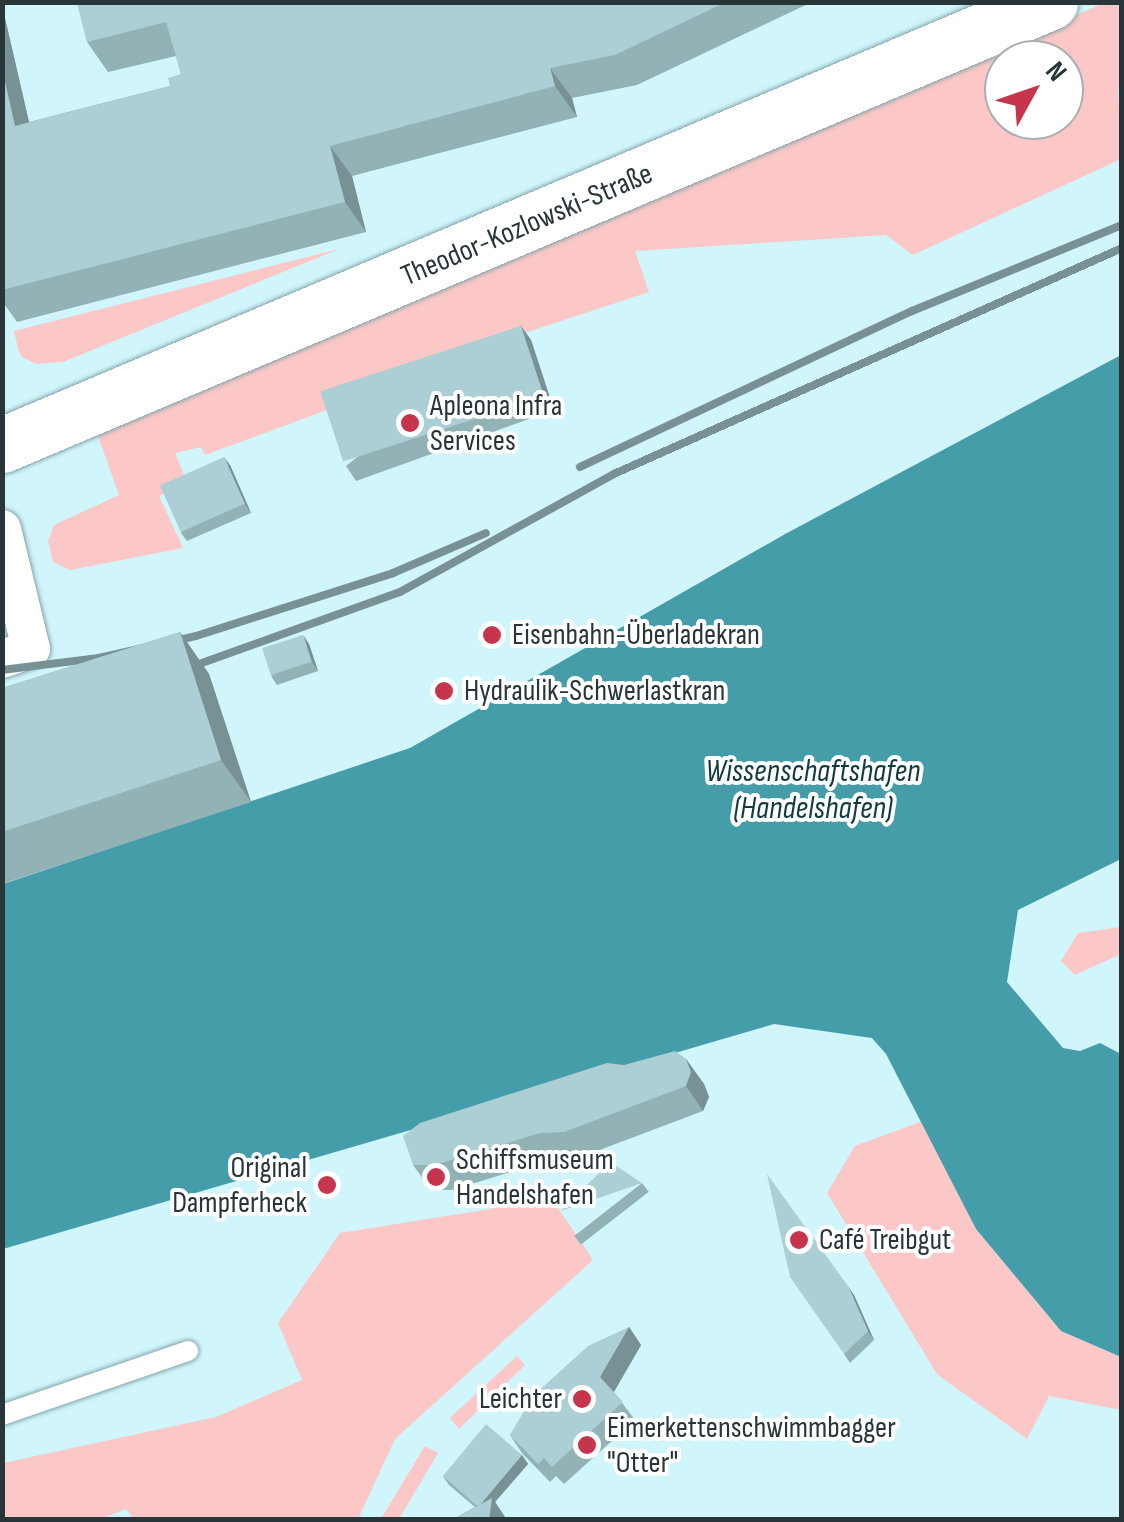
<!DOCTYPE html>
<meta charset="utf-8">
<style>
body{margin:0}
#map{position:relative;width:1124px;height:1522px;overflow:hidden;background:#d0f5fa;font-family:"Sofia Sans Condensed",sans-serif}
div>[style]{position:absolute}
[style*='--x']{left:calc(var(--x)*1px);top:calc(var(--y)*1px);width:calc(var(--w)*1px);rotate:calc(var(--a)*1deg)}
.green>*{inset:0;background:#fbc7c7}
.water>*{inset:0;background:#459da9}
.roads{filter:drop-shadow(0 0 2px #82a5aa) drop-shadow(0 0 2px #82a5aa)}
.service>*{height:20px;margin:-10px;padding:0 10px;transform-origin:10px;border-radius:10px;background:#fff}
.minor>*{height:38px;margin:-19px;padding:0 19px;transform-origin:19px;border-radius:19px;background:#fff}
.secondary>*{height:55px;margin:-27.5px;padding:0 27.5px;transform-origin:27.5px;border-radius:27.5px;background:#fff}
.rail>*{height:8px;margin:-4px;padding:0 4px;transform-origin:4px;border-radius:4px;background:#789195}
.wall>*{inset:0;background:#93b2b6;transform-origin:0 0}
.shaded-wall>*{inset:0;background:#789194}
.building>*{inset:0;background:#abcfd4;transform-origin:0 0}
.dots>*{width:28px;height:28px;translate:-50% -50%;box-sizing:border-box;border:5px solid #fff;border-radius:50%}
span{translate:-50% -50%;white-space:nowrap;text-align:center;line-height:1.15;-webkit-text-stroke:8px #fff;paint-order:stroke}
.street-label{font-size:30px;color:#283639}
.poi-label{font-size:30px;color:#283639}
.left{translate:0 -50%;text-align:left}
.right{translate:-100% -50%;text-align:right}
.water-label{font-size:32px;color:#133c41;font-style:italic}
.frame{position:absolute;inset:0;border:5px solid #283639;pointer-events:none}
.north{position:absolute;left:984px;top:40px;width:100px;height:100px;box-sizing:border-box;background:#fff;border:2px solid #a9afb0;border-radius:50%;rotate:50deg;font-size:28px;font-weight:700;line-height:40px;text-align:center;color:#283639}
.north::after{content:'';display:block;margin:auto;width:35px;height:45px;background:#c6354b;clip-path:polygon(50% 0,100% 100%,50% 72%,0 100%)}
</style>
<div id="map">
<div class="green">
<div style="clip-path:polygon(evenodd,1104px 3px,1121px 3px,1122px 84px,1118px 88px,1121px 159px,913px 255px,886px 235px,635px 251px,649px 292px,324px 399px,327px 410px,205px 455px,201px 447px,175px 453px,187px 483px,159px 496px,183px 548px,70px 570px,53px 562px,48px 541px,54px 525px,119px 495px,98px 436px,1104px 3px,1004px 60px,1064px 60px,1064px 120px,1004px 120px,1004px 60px)"></div>
<div style="clip-path:polygon(339px 249px,63px 362px,36px 364px,22px 357px,18px 349px,14px 331px)"></div>
<div style="clip-path:polygon(1121px 927px,1121px 954px,1075px 975px,1061px 961px,1078px 933px)"></div>
<div style="clip-path:polygon(923px 1121px,976px 1229px,1061px 1331px,1121px 1357px,1121px 1410px,1049px 1396px,1027px 1439px,937px 1374px,827px 1193px,855px 1146px)"></div>
<div style="clip-path:polygon(552px 1199px,593px 1260px,395px 1439px,358px 1519px,134px 1520px,126px 1509px,100px 1519px,3px 1519px,3px 1463px,216px 1417px,302px 1380px,278px 1323px,340px 1233px)"></div>
<div style="clip-path:polygon(517px 1356px,525px 1365px,459px 1429px,450px 1418px)"></div>
<div style="clip-path:polygon(425px 1446px,438px 1453px,399px 1519px,381px 1519px)"></div>
</div>
<div class="water">
<div style="clip-path:polygon(1121px 355px,1121px 859px,1018px 910px,1007px 982px,1063px 1048px,1080px 1051px,1100px 1043px,1121px 1054px,1121px 1357px,1061px 1331px,976px 1229px,886px 1054px,872px 1038px,774px 1024px,3px 1249px,3px 884px,410px 748px,787px 533px)"></div>
</div>
<div class="roads">
<div class="service">
<div style="--x:2;--y:1415;--w:197;--a:-19"></div>
</div>
<div class="minor">
<div style="--x:2;--y:529;--w:123;--a:76.4"></div>
<div style="--x:31;--y:649;--w:31;--a:161"></div>
</div>
<div class="secondary">
<div style="--x:2;--y:445;--w:1138;--a:-22.91"></div>
</div>
</div>
<div class="rail">
<div style="--x:580;--y:467;--w:367;--a:-25.2"></div>
<div style="--x:912;--y:311;--w:227;--a:-22.3"></div>
<div style="--x:2;--y:670;--w:98;--a:-7.1"></div>
<div style="--x:99;--y:658;--w:99;--a:-12.8"></div>
<div style="--x:196;--y:636;--w:207;--a:-17.7"></div>
<div style="--x:393;--y:573;--w:101;--a:-23.3"></div>
<div style="--x:174;--y:673;--w:240;--a:-19.7"></div>
<div style="--x:400;--y:592;--w:247;--a:-28.9"></div>
<div style="--x:616;--y:473;--w:554;--a:-23.97"></div>
</div>
<div class="wall">
<div style="clip-path:polygon(77px 2px,812px 2px,637px 85px,572px 98px,577px 117px,352px 176px,366px 232px,17px 322px,2px 301px,2px 5px,29px 122px,170px 86px,181px 74px,176px 56px,108px 72px,87px 42px)"></div>
<div style="clip-path:polygon(521px 326px,531px 340px,554px 410px,356px 481px,346px 466px)"></div>
<div style="clip-path:polygon(230px 465px,251px 513px,187px 541px,181px 533px)"></div>
<div style="clip-path:polygon(180px 632px,209px 674px,251px 802px,2px 884px,2px 688px)"></div>
<div style="clip-path:polygon(309px 644px,318px 671px,277px 685px,271px 676px)"></div>
<div style="clip-path:polygon(686px 1059px,704px 1084px,709px 1097px,703px 1111px,581px 1157px,557px 1158px,452px 1190px,431px 1190px,413px 1165px)"></div>
<div style="left:642px;top:1183px;width:11px;height:86px;rotate:52deg"></div>
<div style="clip-path:polygon(854px 1295px,874px 1340px,850px 1363px,844px 1354px)"></div>
<div style="clip-path:polygon(629px 1327px,641px 1345px,614px 1392px,635px 1420px,564px 1484px,556px 1476px,550px 1482px,522px 1453px,510px 1435px)"></div>
<div style="clip-path:polygon(522px 1455px,528px 1464px,495px 1502px,507px 1520px,452px 1520px,475px 1507px,449px 1485px,443px 1476px)"></div>
</div>
<div class="shaded-wall">
<div style="clip-path:polygon(2px 5px,37px 157px,15px 126px,2px 69px)"></div>
<div style="clip-path:polygon(550px 68px,572px 98px,577px 117px,555px 86px)"></div>
<div style="clip-path:polygon(330px 146px,352px 176px,366px 232px,345px 202px)"></div>
<div style="clip-path:polygon(521px 326px,531px 340px,554px 410px,544px 396px)"></div>
<div style="clip-path:polygon(224px 457px,230px 465px,251px 513px,245px 504px)"></div>
<div style="clip-path:polygon(180px 632px,209px 674px,251px 802px,221px 760px)"></div>
<div style="clip-path:polygon(303px 635px,309px 644px,318px 671px,312px 662px)"></div>
<div style="clip-path:polygon(686px 1059px,704px 1084px,709px 1097px,703px 1111px,686px 1086px)"></div>
<div style="clip-path:polygon(848px 1286px,854px 1295px,874px 1340px,868px 1331px)"></div>
<div style="clip-path:polygon(629px 1327px,641px 1345px,612px 1395px,600px 1377px)"></div>
<div style="clip-path:polygon(522px 1455px,528px 1464px,495px 1502px,507px 1520px,489px 1520px,478px 1507px)"></div>
</div>
<div class="building">
<div style="clip-path:polygon(77px 2px,726px 2px,615px 55px,550px 68px,555px 86px,330px 146px,345px 202px,2px 290px,2px 69px,15px 126px,170px 86px,168px 78px,181px 74px,166px 22px,87px 42px)"></div>
<div style="left:521px;top:326px;width:74px;height:211px;rotate:72deg"></div>
<div style="left:224px;top:457px;width:51px;height:70px;rotate:66deg"></div>
<div style="clip-path:polygon(180px 632px,221px 760px,2px 832px,2px 688px)"></div>
<div style="left:303px;top:635px;width:28px;height:43px;rotate:72deg"></div>
<div style="clip-path:polygon(675px 1051px,686px 1059px,691px 1072px,686px 1086px,564px 1132px,540px 1133px,435px 1165px,413px 1165px,403px 1136px,420px 1123px,607px 1063px,624px 1065px)"></div>
<div style="clip-path:polygon(610px 1162px,642px 1183px,561px 1211px)"></div>
<div style="clip-path:polygon(767px 1174px,848px 1286px,868px 1331px,844px 1354px,790px 1277px)"></div>
<div style="clip-path:polygon(629px 1327px,600px 1377px,623px 1402px,552px 1467px,544px 1458px,538px 1464px,510px 1435px,533px 1396px,588px 1346px)"></div>
<div style="clip-path:polygon(486px 1424px,522px 1455px,481px 1504px,477px 1506px,443px 1476px)"></div>
<div style="clip-path:polygon(492px 1498px,489px 1520px,452px 1520px)"></div>
</div>
<div class="dots">
<div style="left:410px;top:423px;background:#c6354b"></div>
<div style="left:492px;top:635px;background:#c6354b"></div>
<div style="left:444px;top:691px;background:#c6354b"></div>
<div style="left:436px;top:1177px;background:#c6354b"></div>
<div style="left:327px;top:1185px;background:#c6354b"></div>
<div style="left:799px;top:1240px;background:#c6354b"></div>
<div style="left:582px;top:1399px;background:#c6354b"></div>
<div style="left:587px;top:1445px;background:#c6354b"></div>
</div>
<div class="street-label">
<span style="left:527px;top:225px;rotate:-23deg">Theodor-Kozlowski-Straße</span>
</div>
<div class="poi-label">
<span class="left" style="left:430px;top:423px">Apleona Infra<br>Services</span>
<span class="left" style="left:512px;top:635px">Eisenbahn-Überladekran</span>
<span class="left" style="left:464px;top:691px">Hydraulik-Schwerlastkran</span>
<span class="left" style="left:456px;top:1177px">Schiffsmuseum<br>Handelshafen</span>
<span class="right" style="left:307px;top:1185px">Original<br>Dampferheck</span>
<span class="left" style="left:819px;top:1240px">Café Treibgut</span>
<span class="right" style="left:562px;top:1399px">Leichter</span>
<span class="left" style="left:607px;top:1445px">Eimerkettenschwimmbagger<br>"Otter"</span>
</div>
<div class="water-label">
<span style="left:813px;top:791px">Wissenschaftshafen<br>(Handelshafen)</span>
</div>
<div class="frame"></div>
<div class="north">N</div>
</div>
